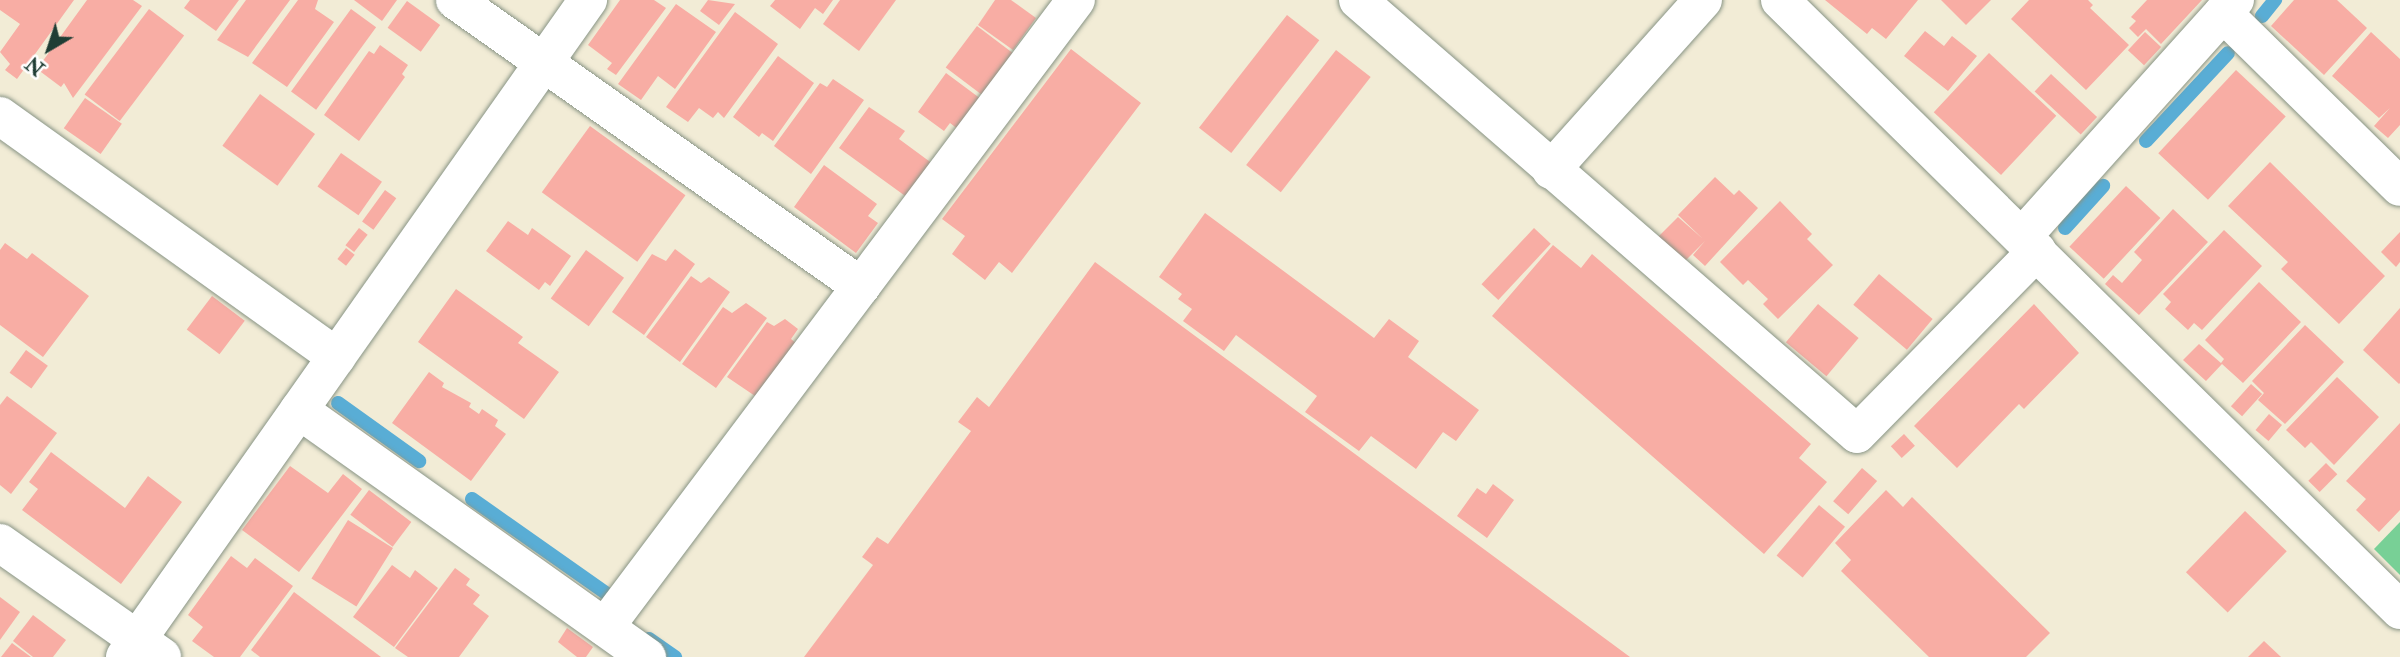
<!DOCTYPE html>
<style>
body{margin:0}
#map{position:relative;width:2400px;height:657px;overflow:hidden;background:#f2ecd6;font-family:"IM FELL Double Pica",serif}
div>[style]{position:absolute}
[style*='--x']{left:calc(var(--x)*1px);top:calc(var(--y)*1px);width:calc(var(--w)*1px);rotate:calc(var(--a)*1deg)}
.green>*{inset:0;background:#78d096}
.stream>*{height:14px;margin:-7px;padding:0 7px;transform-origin:7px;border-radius:7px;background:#59add5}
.building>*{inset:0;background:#f8ada4;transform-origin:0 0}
.roads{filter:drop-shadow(0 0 2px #889485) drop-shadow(0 0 2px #889485)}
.minor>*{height:38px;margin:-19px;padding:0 19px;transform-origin:19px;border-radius:19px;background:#fff}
span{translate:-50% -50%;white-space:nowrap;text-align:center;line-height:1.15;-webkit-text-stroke:6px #fff;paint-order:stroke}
.north{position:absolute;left:14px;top:14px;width:70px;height:70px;-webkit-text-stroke:5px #fff;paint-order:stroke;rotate:219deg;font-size:19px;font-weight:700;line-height:28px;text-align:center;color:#1f3d34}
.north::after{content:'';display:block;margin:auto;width:24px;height:32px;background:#1f3d34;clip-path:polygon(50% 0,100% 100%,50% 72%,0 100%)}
</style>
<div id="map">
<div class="green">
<div style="clip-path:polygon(2400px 522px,2400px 575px,2374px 549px)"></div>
</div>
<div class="stream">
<div style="--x:2262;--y:16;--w:21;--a:-51"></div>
<div style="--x:2146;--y:141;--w:120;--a:-47"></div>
<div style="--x:2065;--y:228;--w:57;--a:-47.9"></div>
<div style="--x:338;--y:403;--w:100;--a:35.6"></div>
<div style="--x:472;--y:499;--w:165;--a:35.1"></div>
<div style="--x:649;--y:639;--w:32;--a:35"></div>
</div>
<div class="building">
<div style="clip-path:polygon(0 0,74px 0,17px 79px,5px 70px,10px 64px,0 52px,20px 24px,0 10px)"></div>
<div style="clip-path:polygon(87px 0,133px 0,142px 6px,73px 98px,64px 83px,61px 87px,37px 69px)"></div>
<div style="clip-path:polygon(190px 0,239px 0,216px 31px,184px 8px)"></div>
<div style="clip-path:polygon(246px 0,290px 0,248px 57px,217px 40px)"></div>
<div style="clip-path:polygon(298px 0,318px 0,315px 9px,334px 22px,287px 87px,252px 63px)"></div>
<div style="clip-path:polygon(354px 0,397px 0,382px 21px)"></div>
<div style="clip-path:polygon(620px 0,654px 0,666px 8px,616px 75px,607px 69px,612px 63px,588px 45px)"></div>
<div style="clip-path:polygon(708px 0,735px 4px,719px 25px,700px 11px)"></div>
<div style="clip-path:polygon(775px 0,833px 0,823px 14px,815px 8px,800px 29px,770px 6px)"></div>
<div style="clip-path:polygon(840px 0,896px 0,859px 51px,823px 24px)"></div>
<div style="clip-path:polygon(995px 0,1011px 0,1036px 18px,1013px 50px,978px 25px)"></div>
<div style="clip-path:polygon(1825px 0,1918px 0,1886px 39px,1872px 28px,1867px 34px)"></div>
<div style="clip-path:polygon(1941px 0,1991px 0,1966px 25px)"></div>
<div style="clip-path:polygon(2029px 0,2088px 0,2093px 5px,2090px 8px,2129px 45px,2086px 90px,2011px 19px)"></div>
<div style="clip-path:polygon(2147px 0,2202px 0,2161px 44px,2146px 29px,2138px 37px,2129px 28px,2136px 21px,2131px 17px)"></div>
<div style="clip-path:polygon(2294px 0,2337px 0,2367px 28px,2324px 75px,2271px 26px)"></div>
<div style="left:407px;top:1px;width:41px;height:33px;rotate:36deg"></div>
<div style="clip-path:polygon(676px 4px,716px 32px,675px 89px,658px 76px,641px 100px,618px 84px)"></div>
<div style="left:149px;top:9px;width:44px;height:107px;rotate:37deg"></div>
<div style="left:351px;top:9px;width:31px;height:102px;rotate:36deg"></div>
<div style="clip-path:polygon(735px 12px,778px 44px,724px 118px,718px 112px,713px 118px,699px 108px,688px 122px,666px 107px)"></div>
<div style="left:1287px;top:15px;width:41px;height:143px;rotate:38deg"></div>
<div style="left:977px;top:26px;width:46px;height:52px;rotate:37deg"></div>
<div style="clip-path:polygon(1925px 31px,1944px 46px,1952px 36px,1977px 56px,1948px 91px,1904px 56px)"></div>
<div style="left:2145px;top:32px;width:22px;height:25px;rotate:43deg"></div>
<div style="clip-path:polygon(2371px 32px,2400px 59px,2400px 125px,2388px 138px,2374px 126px,2390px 108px,2379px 118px,2332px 76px)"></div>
<div style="clip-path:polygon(380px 45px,408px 65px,402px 74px,405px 77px,359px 141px,324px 115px,369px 51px,374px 54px)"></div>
<div style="clip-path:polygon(1071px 49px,1141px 103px,1012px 273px,999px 262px,985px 280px,952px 254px,965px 236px,942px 219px)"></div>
<div style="left:1336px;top:50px;width:44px;height:146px;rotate:38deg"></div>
<div style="left:1989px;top:53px;width:92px;height:81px;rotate:43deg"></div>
<div style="clip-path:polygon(778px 56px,814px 83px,773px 141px,762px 133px,759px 137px,733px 117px)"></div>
<div style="left:2236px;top:70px;width:68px;height:114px;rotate:43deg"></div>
<div style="clip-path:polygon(946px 73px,981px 99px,959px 130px,950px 123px,944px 131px,918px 112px)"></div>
<div style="left:2051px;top:74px;width:63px;height:24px;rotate:43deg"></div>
<div style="clip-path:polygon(833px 79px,864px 100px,811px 174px,774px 146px,820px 83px,827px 87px)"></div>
<div style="left:260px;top:94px;width:68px;height:64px;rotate:36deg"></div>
<div style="left:85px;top:98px;width:45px;height:37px;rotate:35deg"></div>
<div style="clip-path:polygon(869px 107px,905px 131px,899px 139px,933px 164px,908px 198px,839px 148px)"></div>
<div style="left:590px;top:126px;width:118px;height:82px;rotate:36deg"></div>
<div style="left:341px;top:153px;width:50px;height:41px;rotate:35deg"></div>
<div style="clip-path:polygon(2270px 162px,2385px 276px,2339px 324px,2281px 269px,2288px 262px,2228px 206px)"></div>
<div style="clip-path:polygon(824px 165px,877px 204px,868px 216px,878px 223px,856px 253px,794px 207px)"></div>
<div style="clip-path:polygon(1715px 177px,1734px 195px,1739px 190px,1758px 208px,1705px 266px,1693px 255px,1705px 241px,1683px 263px,1657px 238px,1678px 217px,1703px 239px,1678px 215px)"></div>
<div style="left:2126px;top:186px;width:47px;height:83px;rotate:43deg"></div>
<div style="left:385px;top:190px;width:14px;height:39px;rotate:36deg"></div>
<div style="clip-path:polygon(1780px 201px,1812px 234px,1807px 239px,1833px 265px,1778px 319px,1763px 304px,1768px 299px,1748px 280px,1743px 285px,1720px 262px)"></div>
<div style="clip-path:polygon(2173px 209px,2208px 242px,2139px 315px,2105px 284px,2113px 275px,2122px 283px,2142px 260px,2134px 252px)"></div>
<div style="clip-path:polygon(1205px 213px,1374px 338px,1389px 319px,1419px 341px,1408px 357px,1479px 410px,1456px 441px,1443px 432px,1416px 469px,1371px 436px,1359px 451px,1305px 412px,1317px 396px,1236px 335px,1224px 351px,1183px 321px,1192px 309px,1178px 299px,1182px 294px,1159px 277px)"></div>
<div style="clip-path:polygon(508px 221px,528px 235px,532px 228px,571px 256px,550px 286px,545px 282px,539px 290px,486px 251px)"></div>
<div style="left:359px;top:228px;width:11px;height:22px;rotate:38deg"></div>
<div style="left:1534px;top:228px;width:23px;height:77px;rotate:43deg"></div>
<div style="clip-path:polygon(2224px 230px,2262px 266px,2202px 330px,2194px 323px,2188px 330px,2165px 309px,2171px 302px,2163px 294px)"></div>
<div style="clip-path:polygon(2400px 232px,2400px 262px,2396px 267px,2381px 252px)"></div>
<div style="clip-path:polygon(5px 243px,27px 259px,32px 253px,89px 296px,43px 357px,0 325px,0 250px)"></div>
<div style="clip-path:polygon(1553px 245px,1581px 268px,1592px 254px,1811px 444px,1799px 458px,1827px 482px,1764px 554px,1492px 316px)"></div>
<div style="left:346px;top:248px;width:11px;height:14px;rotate:38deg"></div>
<div style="clip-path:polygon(675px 249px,695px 264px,644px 335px,612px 312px,652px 254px,666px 261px)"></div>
<div style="left:586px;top:250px;width:47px;height:60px;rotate:36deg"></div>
<div style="clip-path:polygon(1095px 262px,1630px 657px,804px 657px,873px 565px,862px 557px,877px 537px,888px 544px,971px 431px,958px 422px,977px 397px,989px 407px)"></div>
<div style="left:1879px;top:274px;width:70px;height:40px;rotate:40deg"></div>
<div style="clip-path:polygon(691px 276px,701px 283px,709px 277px,730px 292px,680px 362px,646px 337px)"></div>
<div style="clip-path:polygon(2259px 282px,2301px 322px,2243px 383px,2222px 364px,2206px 381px,2183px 360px,2199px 344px,2221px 363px,2224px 359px,2205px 340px)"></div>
<div style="clip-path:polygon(456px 289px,523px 337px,518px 343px,559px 372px,524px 419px,418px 342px)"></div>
<div style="left:212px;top:296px;width:41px;height:42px;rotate:37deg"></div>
<div style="clip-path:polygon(746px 303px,767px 318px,716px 388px,682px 364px,723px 307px,732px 313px)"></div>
<div style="left:1818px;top:304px;width:53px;height:50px;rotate:40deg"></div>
<div style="clip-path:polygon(2034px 304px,2079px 353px,2024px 409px,2019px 404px,1957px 468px,1914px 426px)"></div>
<div style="clip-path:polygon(2400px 308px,2400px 383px,2399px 384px,2363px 350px)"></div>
<div style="clip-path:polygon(785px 319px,798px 329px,791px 339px,797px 344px,758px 398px,727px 377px,767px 322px,774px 326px)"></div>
<div style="clip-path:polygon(2305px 325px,2344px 362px,2285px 424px,2258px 400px,2264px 393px,2252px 381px)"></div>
<div style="left:26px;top:350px;width:27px;height:28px;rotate:36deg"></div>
<div style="clip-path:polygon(429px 372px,444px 383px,442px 387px,471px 403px,469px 407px,479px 414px,482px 409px,498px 420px,495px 426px,506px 434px,471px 481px,392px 423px)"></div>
<div style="clip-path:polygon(2337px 377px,2379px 417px,2334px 465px,2311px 442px,2305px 448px,2286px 430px)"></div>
<div style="left:2251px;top:384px;width:15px;height:30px;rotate:42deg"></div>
<div style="clip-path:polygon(7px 396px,57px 433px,11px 494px,0 485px,0 405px)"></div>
<div style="left:2269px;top:414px;width:17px;height:21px;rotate:40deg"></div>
<div style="clip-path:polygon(2400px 423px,2400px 510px,2379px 532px,2356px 510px,2366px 499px,2346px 481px)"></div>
<div style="left:1904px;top:434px;width:16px;height:18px;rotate:47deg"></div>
<div style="clip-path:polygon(51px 452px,125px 508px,148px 476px,182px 502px,121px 584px,22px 510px,38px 489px,29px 482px)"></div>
<div style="left:2326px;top:463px;width:16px;height:25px;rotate:45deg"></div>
<div style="clip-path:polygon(290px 466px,328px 493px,343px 474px,362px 489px,299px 572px,242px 530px)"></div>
<div style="left:1862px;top:468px;width:20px;height:44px;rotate:41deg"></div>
<div style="clip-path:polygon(1493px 484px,1514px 500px,1487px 538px,1457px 516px,1477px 488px,1486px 494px)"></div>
<div style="left:369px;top:490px;width:53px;height:31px;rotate:37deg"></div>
<div style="clip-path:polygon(1886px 490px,1903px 507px,1912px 497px,2050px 633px,2026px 657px,1929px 657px,1841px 571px,1851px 560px,1835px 543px)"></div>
<div style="left:1819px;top:505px;width:34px;height:66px;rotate:40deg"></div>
<div style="left:2245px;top:511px;width:58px;height:85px;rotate:44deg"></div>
<div style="left:348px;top:520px;width:53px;height:69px;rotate:32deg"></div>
<div style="clip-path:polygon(231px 556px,247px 568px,255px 558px,293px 586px,240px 657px,214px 657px,192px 641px,203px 627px,188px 615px)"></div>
<div style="clip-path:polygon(392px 565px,410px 578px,415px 570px,438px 588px,394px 647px,353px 617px)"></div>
<div style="clip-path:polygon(455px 568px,470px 579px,466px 585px,480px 595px,473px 604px,489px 616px,459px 657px,408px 657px,395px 648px)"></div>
<div style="clip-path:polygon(294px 592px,381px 657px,260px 657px,251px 650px)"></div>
<div style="clip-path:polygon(0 597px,20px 612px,0 640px)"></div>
<div style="clip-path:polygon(33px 615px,66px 640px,53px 657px,33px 657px,13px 641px)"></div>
<div style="clip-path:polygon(567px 628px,593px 647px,586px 657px,577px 657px,558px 642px)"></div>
<div style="clip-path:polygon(2264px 641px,2281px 657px,2248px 657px)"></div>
<div style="clip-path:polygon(12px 643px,31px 657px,1px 657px)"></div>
</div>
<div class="roads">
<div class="minor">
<div style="--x:455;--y:0;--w:497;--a:35.2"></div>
<div style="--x:1358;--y:0;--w:661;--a:41.01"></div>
<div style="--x:1857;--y:434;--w:257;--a:-45.5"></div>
<div style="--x:1780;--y:0;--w:870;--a:44.53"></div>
<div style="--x:2223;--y:13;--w:248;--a:44.5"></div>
<div style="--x:0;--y:116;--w:414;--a:35.6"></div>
<div style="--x:1551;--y:170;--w:228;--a:-48.2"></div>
<div style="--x:2022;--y:237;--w:319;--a:-48.1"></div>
<div style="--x:299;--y:410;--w:427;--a:35.4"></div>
<div style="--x:0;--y:543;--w:198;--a:35.1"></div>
<div style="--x:605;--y:627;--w:784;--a:-53.09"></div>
<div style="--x:125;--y:657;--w:804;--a:-54.83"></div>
</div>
</div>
<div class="north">N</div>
</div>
